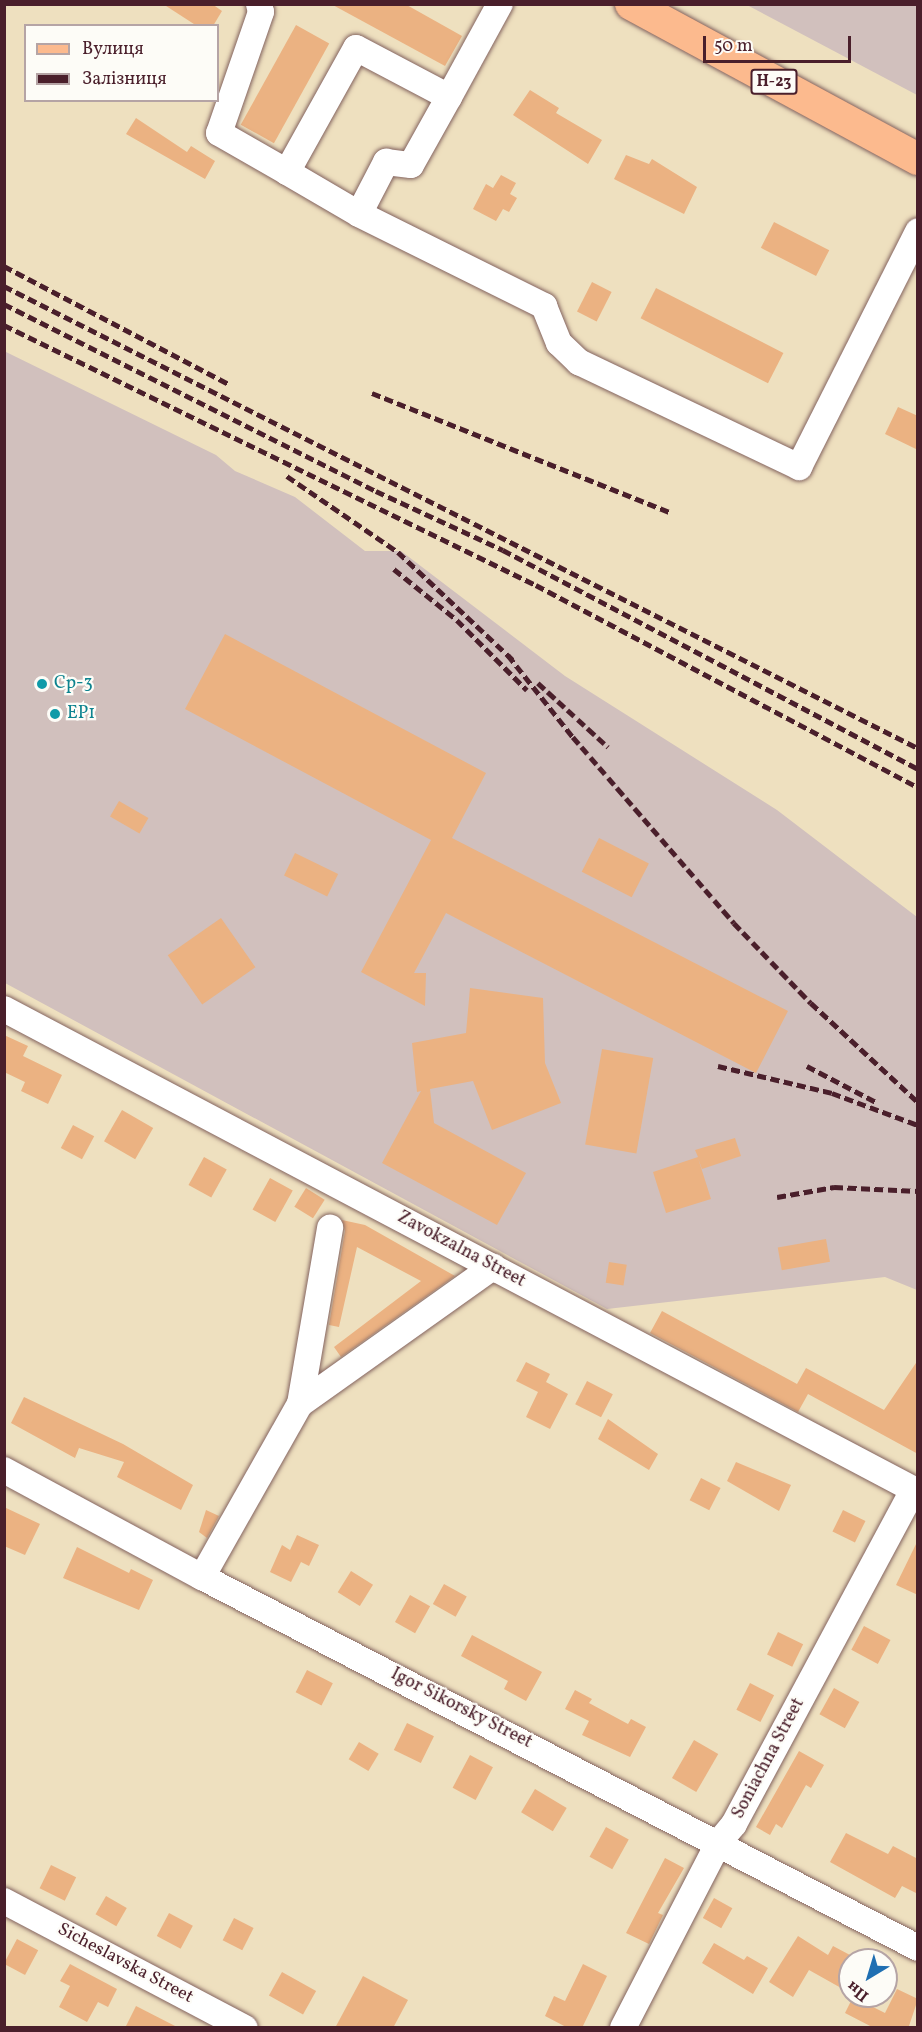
<!DOCTYPE html>
<meta charset="utf-8">
<style>
body{margin:0}
#map{position:relative;width:922px;height:2032px;overflow:hidden;background:#eee0bf;font-family:Vollkorn,serif}
div>[style]{position:absolute}
[style*='--x']{left:calc(var(--x)*1px);top:calc(var(--y)*1px);width:calc(var(--w)*1px);rotate:calc(var(--a)*1deg)}
.industrial>*{inset:0;background:#d1c0bd}
.building>*{inset:0;background:#ebb282;transform-origin:0 0}
.roads{filter:drop-shadow(0 0 2px #83635f) drop-shadow(0 0 2px #83635f)}
.minor>*{height:26px;margin:-13px;padding:0 13px;transform-origin:13px;border-radius:13px;background:#fff}
.major>*{height:32px;margin:-16px;padding:0 16px;transform-origin:16px;border-radius:16px;background:#fcba8e}
.rail>*{height:4.5px;margin-top:-2.25px;transform-origin:0;background:repeating-linear-gradient(90deg,#4a1f2b 0 9px,transparent 0 13.5px)}
.dots>*{width:16px;height:16px;translate:-50% -50%;box-sizing:border-box;border:3px solid #fdfcf7;border-radius:50%}
span{translate:-50% -50%;white-space:nowrap;text-align:center;line-height:1.15;-webkit-text-stroke:4.5px #fdfcf7;paint-order:stroke}
.shield-label span{padding:2px 4px;background:#fdfcf7;border:2px solid;border-radius:4px;-webkit-text-stroke-width:0}
.shield-label{font-size:16px;color:#4a1f2b;font-weight:700}
.culture-label{font-size:18px;color:#0d838f}
.left{translate:0 -50%;text-align:left}
.street-label{font-size:18px;color:#4a1f2b}
.frame{position:absolute;inset:0;border:6px solid #4a1f2b;pointer-events:none}
.legend{position:absolute;left:24px;top:24px;width:195px;height:78px;box-sizing:border-box;background:#fdfcf7;border:2px solid #b5a4a5;margin:0;padding:8px 10px;list-style:none;font-size:18px;color:#4a1f2b}
.legend li{display:flex;align-items:center;gap:12px;height:30px}
.legend b{width:30px;border:2px solid #b5a4a5}
.north{position:absolute;left:838px;top:1948px;width:60px;height:60px;box-sizing:border-box;background:#fdfcf7;border:2px solid #b5a4a5;border-radius:50%;rotate:218deg;font-size:16px;font-weight:700;line-height:24px;text-align:center;color:#4a1f2b}
.north::after{content:'';display:block;margin:auto;width:21px;height:27px;background:#1f6fb2;clip-path:polygon(50% 0,100% 100%,50% 72%,0 100%)}
.scale{position:absolute;left:703px;top:36px;width:148px;height:27px;box-sizing:border-box;border:3px solid #4a1f2b;border-top:0;padding-left:8px;font-size:18px;line-height:21px;white-space:nowrap;color:#4a1f2b;-webkit-text-stroke:4px #fdfcf7;paint-order:stroke}
</style>
<div id="map">
<div class="industrial">
<div style="clip-path:polygon(747px 5px,917px 5px,917px 95px)"></div>
<div style="clip-path:polygon(4px 351px,216px 455px,235px 471px,295px 497px,365px 551px,401px 551px,565px 676px,777px 810px,917px 917px,917px 1290px,885px 1277px,607px 1309px,5px 983px)"></div>
</div>
<div class="building">
<div style="clip-path:polygon(163px 4px,212px 4px,222px 11px,213px 26px,197px 26px)"></div>
<div style="clip-path:polygon(331px 4px,405px 4px,462px 36px,445px 66px)"></div>
<div style="left:296px;top:25px;width:38px;height:114px;rotate:29deg"></div>
<div style="clip-path:polygon(530px 90px,559px 108px,556px 113px,602px 140px,588px 164px,513px 115px)"></div>
<div style="clip-path:polygon(136px 118px,187px 152px,191px 146px,215px 161px,205px 179px,126px 134px)"></div>
<div style="clip-path:polygon(626px 155px,649px 164px,652px 159px,697px 187px,684px 214px,614px 179px)"></div>
<div style="clip-path:polygon(501px 175px,516px 183px,510px 194px,517px 198px,509px 212px,503px 209px,496px 221px,473px 209px,486px 184px,493px 188px)"></div>
<div style="left:774px;top:222px;width:62px;height:29px;rotate:27deg"></div>
<div style="left:592px;top:282px;width:22px;height:33px;rotate:27deg"></div>
<div style="left:656px;top:288px;width:143px;height:34px;rotate:27deg"></div>
<div style="clip-path:polygon(898px 407px,918px 416px,918px 450px,885px 434px)"></div>
<div style="clip-path:polygon(225px 634px,486px 773px,452px 838px,788px 1011px,756px 1073px,446px 913px,414px 973px,426px 973px,425px 1006px,361px 972px,431px 840px,185px 709px)"></div>
<div style="left:119px;top:801px;width:34px;height:18px;rotate:30deg"></div>
<div style="left:599px;top:838px;width:56px;height:38px;rotate:27deg"></div>
<div style="left:295px;top:853px;width:48px;height:25px;rotate:26deg"></div>
<div style="left:221px;top:918px;width:60px;height:65px;rotate:55deg"></div>
<div style="clip-path:polygon(470px 988px,543px 998px,545px 1063px,561px 1103px,492px 1130px,473px 1081px,430px 1089px,434px 1123px,526px 1173px,497px 1225px,382px 1163px,421px 1091px,417px 1092px,412px 1043px,466px 1033px)"></div>
<div style="clip-path:polygon(4px 1035px,28px 1046px,23px 1056px,62px 1075px,48px 1104px,21px 1091px,25px 1082px,4px 1072px)"></div>
<div style="left:602px;top:1049px;width:52px;height:97px;rotate:10deg"></div>
<div style="left:122px;top:1110px;width:36px;height:36px;rotate:30deg"></div>
<div style="left:73px;top:1125px;width:24px;height:26px;rotate:28deg"></div>
<div style="clip-path:polygon(735px 1138px,741px 1156px,702px 1169px,698px 1158px,711px 1199px,666px 1213px,653px 1172px,698px 1157px,695px 1150px)"></div>
<div style="left:204px;top:1157px;width:26px;height:32px;rotate:29deg"></div>
<div style="left:270px;top:1178px;width:26px;height:36px;rotate:29deg"></div>
<div style="left:306px;top:1188px;width:22px;height:22px;rotate:32deg"></div>
<div style="clip-path:polygon(342px 1220px,365px 1225px,455px 1276px,341px 1357px,334px 1347px,421px 1281px,357px 1247px,339px 1327px,329px 1325px,345px 1231px)"></div>
<div style="left:826px;top:1239px;width:23px;height:49px;rotate:80deg"></div>
<div style="left:609px;top:1262px;width:18px;height:21px;rotate:9deg"></div>
<div style="clip-path:polygon(662px 1311px,797px 1384px,806px 1368px,884px 1410px,918px 1360px,918px 1454px,808px 1394px,798px 1412px,650px 1333px)"></div>
<div style="clip-path:polygon(526px 1362px,550px 1374px,546px 1382px,568px 1394px,550px 1429px,526px 1417px,538px 1392px,516px 1381px)"></div>
<div style="left:587px;top:1381px;width:29px;height:26px;rotate:27deg"></div>
<div style="clip-path:polygon(24px 1397px,123px 1444px,193px 1485px,181px 1510px,117px 1477px,124px 1462px,79px 1448px,75px 1458px,11px 1423px)"></div>
<div style="clip-path:polygon(608px 1419px,658px 1454px,649px 1470px,598px 1439px)"></div>
<div style="clip-path:polygon(736px 1462px,791px 1485px,779px 1511px,727px 1481px)"></div>
<div style="left:701px;top:1478px;width:22px;height:25px;rotate:27deg"></div>
<div style="clip-path:polygon(4px 1507px,40px 1524px,25px 1555px,4px 1546px)"></div>
<div style="clip-path:polygon(206px 1510px,219px 1516px,207px 1538px,199px 1532px)"></div>
<div style="left:843px;top:1510px;width:25px;height:24px;rotate:26deg"></div>
<div style="clip-path:polygon(297px 1535px,319px 1545px,309px 1566px,301px 1562px,291px 1582px,270px 1572px,282px 1545px,290px 1550px)"></div>
<div style="clip-path:polygon(918px 1540px,918px 1595px,896px 1585px)"></div>
<div style="clip-path:polygon(77px 1547px,129px 1573px,131px 1569px,153px 1580px,139px 1610px,63px 1578px)"></div>
<div style="left:351px;top:1571px;width:26px;height:25px;rotate:32deg"></div>
<div style="left:444px;top:1584px;width:26px;height:23px;rotate:29deg"></div>
<div style="left:410px;top:1595px;width:23px;height:31px;rotate:29deg"></div>
<div style="left:864px;top:1626px;width:30px;height:27px;rotate:28deg"></div>
<div style="left:778px;top:1632px;width:28px;height:25px;rotate:26deg"></div>
<div style="clip-path:polygon(472px 1635px,542px 1672px,526px 1701px,504px 1689px,508px 1681px,461px 1656px)"></div>
<div style="left:307px;top:1670px;width:29px;height:25px;rotate:27deg"></div>
<div style="left:750px;top:1683px;width:27px;height:30px;rotate:27deg"></div>
<div style="left:834px;top:1688px;width:29px;height:30px;rotate:29deg"></div>
<div style="clip-path:polygon(575px 1690px,592px 1699px,589px 1703px,628px 1724px,631px 1719px,646px 1727px,630px 1757px,582px 1735px,589px 1721px,565px 1709px)"></div>
<div style="left:407px;top:1723px;width:30px;height:30px;rotate:26deg"></div>
<div style="left:694px;top:1740px;width:28px;height:44px;rotate:30deg"></div>
<div style="left:359px;top:1742px;width:23px;height:20px;rotate:31deg"></div>
<div style="clip-path:polygon(799px 1751px,824px 1765px,811px 1788px,806px 1785px,782px 1828px,776px 1824px,770px 1835px,756px 1827px)"></div>
<div style="left:470px;top:1755px;width:26px;height:37px;rotate:28deg"></div>
<div style="left:535px;top:1789px;width:37px;height:27px;rotate:31deg"></div>
<div style="left:606px;top:1827px;width:26px;height:34px;rotate:29deg"></div>
<div style="clip-path:polygon(846px 1833px,888px 1854px,893px 1846px,918px 1859px,918px 1894px,902px 1886px,895px 1898px,830px 1862px)"></div>
<div style="clip-path:polygon(665px 1858px,684px 1868px,658px 1913px,663px 1915px,649px 1944px,626px 1933px)"></div>
<div style="left:51px;top:1865px;width:28px;height:26px;rotate:26deg"></div>
<div style="left:106px;top:1896px;width:24px;height:21px;rotate:30deg"></div>
<div style="left:714px;top:1898px;width:21px;height:23px;rotate:29deg"></div>
<div style="left:169px;top:1913px;width:27px;height:26px;rotate:28deg"></div>
<div style="left:234px;top:1918px;width:22px;height:25px;rotate:27deg"></div>
<div style="clip-path:polygon(798px 1936px,828px 1955px,833px 1946px,850px 1955px,850px 1993px,809px 1970px,793px 1997px,769px 1982px)"></div>
<div style="left:17px;top:1939px;width:24px;height:28px;rotate:28deg"></div>
<div style="clip-path:polygon(714px 1943px,744px 1960px,747px 1956px,768px 1968px,753px 1994px,702px 1963px)"></div>
<div style="clip-path:polygon(70px 1964px,117px 1989px,108px 2007px,98px 2002px,87px 2022px,59px 2007px,70px 1986px,60px 1981px)"></div>
<div style="clip-path:polygon(583px 1964px,607px 1976px,582px 2028px,568px 2028px,545px 2016px,554px 1996px,565px 2001px)"></div>
<div style="left:282px;top:1972px;width:39px;height:27px;rotate:29deg"></div>
<div style="clip-path:polygon(363px 1976px,408px 2000px,393px 2028px,335px 2028px)"></div>
<div style="clip-path:polygon(897px 1989px,918px 1999px,909px 2026px,913px 2028px,874px 2028px,845px 2013px,853px 1997px,885px 2013px)"></div>
<div style="clip-path:polygon(136px 2006px,179px 2028px,125px 2028px)"></div>
</div>
<div class="roads">
<div class="minor">
<div style="--x:259;--y:4;--w:8;--a:76"></div>
<div style="--x:261;--y:12;--w:128;--a:109.1"></div>
<div style="--x:219;--y:133;--w:78;--a:29.8"></div>
<div style="--x:449;--y:97;--w:105;--a:-152.2"></div>
<div style="--x:356;--y:48;--w:142;--a:119.1"></div>
<div style="--x:287;--y:172;--w:83;--a:30.3"></div>
<div style="--x:359;--y:214;--w:59;--a:-62.6"></div>
<div style="--x:386;--y:162;--w:25;--a:7"></div>
<div style="--x:411;--y:165;--w:78;--a:-60.8"></div>
<div style="--x:449;--y:97;--w:106;--a:-61.3"></div>
<div style="--x:359;--y:214;--w:207;--a:26.4"></div>
<div style="--x:544;--y:306;--w:40;--a:68"></div>
<div style="--x:559;--y:343;--w:28;--a:44"></div>
<div style="--x:579;--y:362;--w:244;--a:25.5"></div>
<div style="--x:799;--y:467;--w:264;--a:-63.2"></div>
<div style="--x:4;--y:1009;--w:1034;--a:27.85"></div>
<div style="--x:300;--y:1404;--w:179;--a:-80.3"></div>
<div style="--x:4;--y:1470;--w:225;--a:28.4"></div>
<div style="--x:202;--y:1577;--w:806;--a:27.39"></div>
<div style="--x:202;--y:1577;--w:199;--a:-60.5"></div>
<div style="--x:300;--y:1404;--w:237;--a:-35.4"></div>
<div style="--x:4;--y:1901;--w:272;--a:27.8"></div>
<div style="--x:623;--y:2028;--w:209;--a:-62.7"></div>
<div style="--x:719;--y:1842;--w:23;--a:-50"></div>
<div style="--x:734;--y:1824;--w:379;--a:-61.8"></div>
</div>
<div class="major">
<div style="--x:631;--y:4;--w:326;--a:28.4"></div>
</div>
</div>
<div class="rail">
<div style="--x:4;--y:266;--w:256;--a:27.7"></div>
<div style="--x:4;--y:286;--w:1024;--a:26.82"></div>
<div style="--x:4;--y:304;--w:416;--a:26.7"></div>
<div style="--x:376;--y:491;--w:140;--a:24.9"></div>
<div style="--x:503;--y:550;--w:469;--a:27.8"></div>
<div style="--x:4;--y:325;--w:592;--a:26.05"></div>
<div style="--x:536;--y:585;--w:432;--a:27.9"></div>
<div style="--x:372;--y:393;--w:320;--a:21.8"></div>
<div style="--x:287;--y:476;--w:135;--a:34.4"></div>
<div style="--x:398;--y:552;--w:159;--a:43.2"></div>
<div style="--x:394;--y:569;--w:81;--a:39"></div>
<div style="--x:457;--y:620;--w:99;--a:45"></div>
<div style="--x:508;--y:655;--w:105;--a:51.6"></div>
<div style="--x:573;--y:737;--w:246;--a:49.1"></div>
<div style="--x:734;--y:923;--w:111;--a:46.1"></div>
<div style="--x:811;--y:1003;--w:146;--a:42.8"></div>
<div style="--x:538;--y:683;--w:95;--a:42.4"></div>
<div style="--x:718;--y:1066;--w:117;--a:13.3"></div>
<div style="--x:832;--y:1093;--w:92;--a:20.4"></div>
<div style="--x:807;--y:1066;--w:80;--a:27.5"></div>
<div style="--x:777;--y:1197;--w:58;--a:-10"></div>
<div style="--x:834;--y:1187;--w:84;--a:2.7"></div>
</div>
<div class="dots">
<div style="left:42px;top:684px;background:#0f9aa8"></div>
<div style="left:55px;top:714px;background:#0f9aa8"></div>
</div>
<div class="shield-label">
<span style="left:774px;top:82px">Н-23</span>
</div>
<div class="culture-label">
<span class="left" style="left:54px;top:684px">Ср-3</span>
<span class="left" style="left:67px;top:714px">ЕР1</span>
</div>
<div class="street-label">
<span style="left:461px;top:1250px;rotate:28deg">Zavokzalna Street</span>
<span style="left:461px;top:1709px;rotate:27deg">Igor Sikorsky Street</span>
<span style="left:769px;top:1759px;rotate:-62deg">Soniachna Street</span>
<span style="left:125px;top:1964px;rotate:28deg">Sicheslavska Street</span>
</div>
<div class="frame"></div>
<ul class="legend">
<li><b style="height:8px;background:#fcba8e"></b>Вулиця</li>
<li><b style="height:8px;background:#4a1f2b"></b>Залізниця</li>
</ul>
<div class="north">Пн</div>
<div class="scale">50 m</div>
</div>
